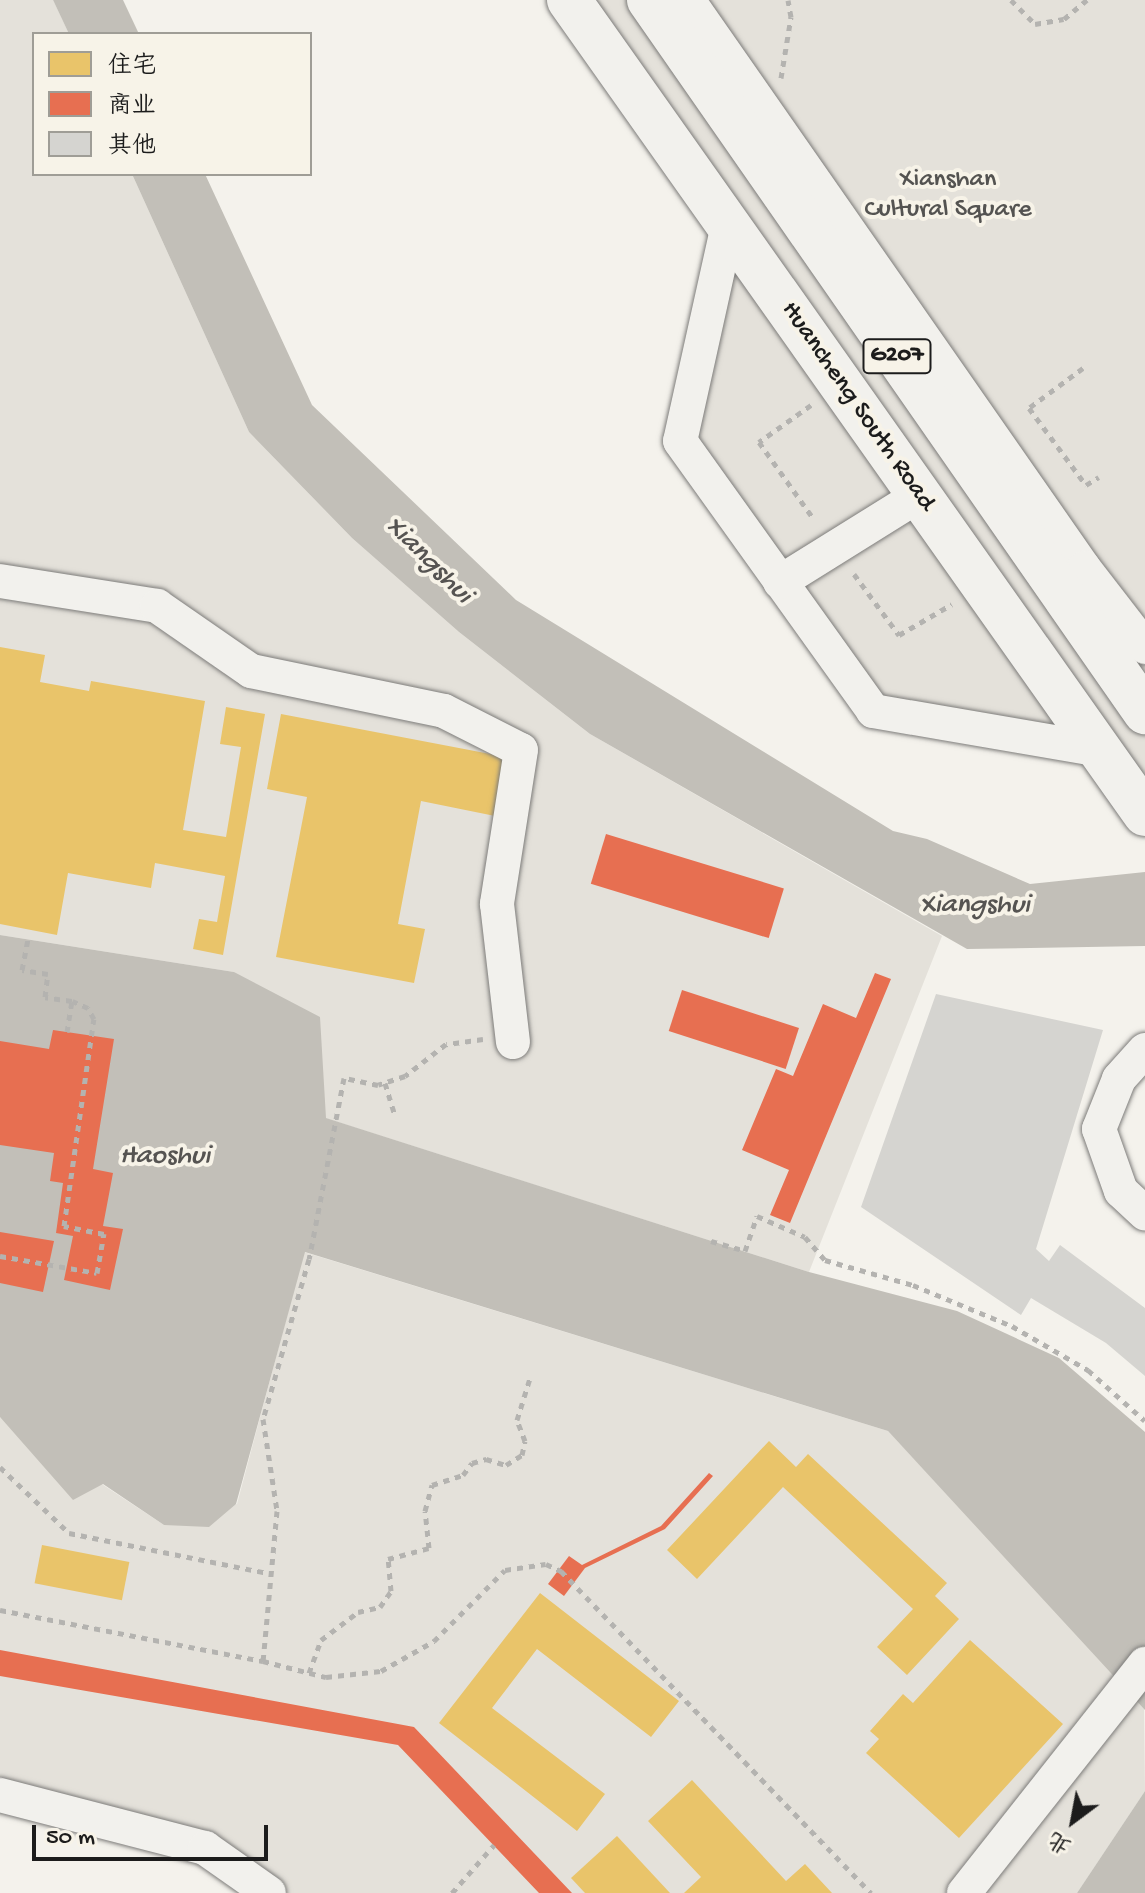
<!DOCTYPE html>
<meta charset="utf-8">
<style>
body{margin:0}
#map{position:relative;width:1145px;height:1893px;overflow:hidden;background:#f4f2ec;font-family:"Gochi Hand","LXGW WenKai TC",sans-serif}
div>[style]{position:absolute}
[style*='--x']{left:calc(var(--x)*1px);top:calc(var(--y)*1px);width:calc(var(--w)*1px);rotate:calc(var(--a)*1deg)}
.green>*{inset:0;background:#e4e1da}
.water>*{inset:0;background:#c2bfb8}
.homes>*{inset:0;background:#e9c46a;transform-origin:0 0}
.shops>*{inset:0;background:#e76f51;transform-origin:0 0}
.building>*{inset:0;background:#d5d4d0}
.path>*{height:5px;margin-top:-2.5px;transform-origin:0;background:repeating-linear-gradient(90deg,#b4b3b0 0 6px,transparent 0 12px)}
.roads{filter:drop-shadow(0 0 2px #7d7c7a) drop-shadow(0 0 2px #7d7c7a)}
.minor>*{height:34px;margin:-17px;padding:0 17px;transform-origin:17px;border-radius:17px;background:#f2f1ed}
.highway>*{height:44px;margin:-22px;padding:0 22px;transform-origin:22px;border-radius:22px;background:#f2f1ed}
span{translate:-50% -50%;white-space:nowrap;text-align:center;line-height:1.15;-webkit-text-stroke:8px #f7f3e8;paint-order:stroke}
.shield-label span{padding:2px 6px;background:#f7f3e8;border:2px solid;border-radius:6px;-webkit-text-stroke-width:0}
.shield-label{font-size:24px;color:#1c1c1c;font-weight:700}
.park-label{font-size:26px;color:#545351}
.street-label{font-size:26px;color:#1c1c1c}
.water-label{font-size:28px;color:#565452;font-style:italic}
.legend{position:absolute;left:32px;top:32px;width:280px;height:144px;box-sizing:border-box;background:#f7f3e8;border:2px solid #9f9d96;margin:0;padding:10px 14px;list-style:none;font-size:24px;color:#1c1c1c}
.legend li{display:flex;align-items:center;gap:16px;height:40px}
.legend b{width:40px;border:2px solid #9f9d96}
.north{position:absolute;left:1033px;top:1781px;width:80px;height:80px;-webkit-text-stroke:6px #f7f3e8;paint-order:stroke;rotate:212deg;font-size:22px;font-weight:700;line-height:32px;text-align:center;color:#1c1c1c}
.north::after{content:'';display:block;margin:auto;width:28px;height:36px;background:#1c1c1c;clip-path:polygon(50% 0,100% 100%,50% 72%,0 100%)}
.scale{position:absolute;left:32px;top:1825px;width:236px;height:36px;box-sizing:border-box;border:4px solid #1c1c1c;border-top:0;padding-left:10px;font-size:24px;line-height:28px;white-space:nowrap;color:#1c1c1c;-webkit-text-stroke:6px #f7f3e8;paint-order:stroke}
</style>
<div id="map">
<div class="green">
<div style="clip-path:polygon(0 0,53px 0,69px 34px,34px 34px,34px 174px,132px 174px,249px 432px,352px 538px,459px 632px,590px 734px,942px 936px,809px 1272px,325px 1118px,234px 972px,0 935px)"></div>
<div style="clip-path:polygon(569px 0,1145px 0,1145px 814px,1101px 750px,873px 711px,680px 441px,728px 225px)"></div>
<div style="clip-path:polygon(304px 1252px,888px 1431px,1144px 1705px,1145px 1791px,1077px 1893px,269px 1893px,205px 1848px,0 1807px,0 1417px,164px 1525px,237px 1504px)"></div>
</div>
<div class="water">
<div style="clip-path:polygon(53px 0,123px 0,139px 34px,69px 34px)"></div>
<div style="clip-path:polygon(132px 174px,205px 174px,312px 405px,516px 600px,893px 831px,927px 839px,1030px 884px,1145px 872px,1145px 946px,967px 949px,590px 734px,459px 632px,352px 538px,249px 432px)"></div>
<div style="clip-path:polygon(0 935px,234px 972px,320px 1017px,326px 1118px,809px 1272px,957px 1311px,1059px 1358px,1145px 1432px,1145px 1710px,888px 1431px,305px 1252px,236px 1504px,209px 1527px,164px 1525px,103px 1484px,73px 1500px,0 1417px)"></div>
<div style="clip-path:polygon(1145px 1791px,1145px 1893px,1077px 1893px)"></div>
</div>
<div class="homes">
<div style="clip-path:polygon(0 647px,45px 655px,40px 682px,89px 691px,91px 681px,205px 701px,183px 830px,226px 837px,241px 747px,220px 744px,226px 707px,265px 714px,223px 955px,193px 949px,199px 919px,217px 922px,225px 876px,155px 863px,151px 888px,68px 873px,57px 935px,0 924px)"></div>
<div style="clip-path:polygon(281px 714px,506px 757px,495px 816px,421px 801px,398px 924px,425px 929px,414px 983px,276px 957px,307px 797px,267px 789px)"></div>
<div style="clip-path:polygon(769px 1441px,796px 1467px,808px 1454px,947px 1583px,935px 1596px,959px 1619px,907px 1675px,877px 1647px,913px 1609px,783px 1487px,697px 1579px,667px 1550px)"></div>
<div style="left:42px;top:1545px;width:89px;height:39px;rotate:11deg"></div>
<div style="clip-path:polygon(540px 1593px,679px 1701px,651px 1737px,537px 1649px,492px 1708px,605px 1794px,577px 1831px,439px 1723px)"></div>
<div style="clip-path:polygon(970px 1640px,1063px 1724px,959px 1838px,866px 1753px,879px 1739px,870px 1731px,903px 1694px,913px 1703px)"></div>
<div style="clip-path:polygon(692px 1780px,786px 1881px,805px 1864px,832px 1893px,684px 1893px,701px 1877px,648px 1821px)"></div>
<div style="clip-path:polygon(617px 1836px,670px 1893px,585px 1893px,571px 1878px)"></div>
</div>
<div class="shops">
<div style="left:606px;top:834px;width:186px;height:52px;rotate:17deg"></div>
<div style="clip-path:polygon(875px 973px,891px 979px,790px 1223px,770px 1215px,789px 1170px,742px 1150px,776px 1069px,793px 1076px,823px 1004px,856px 1018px)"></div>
<div style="left:682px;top:990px;width:123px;height:43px;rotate:18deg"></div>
<div style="clip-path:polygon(53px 1030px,114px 1039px,93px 1169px,113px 1173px,103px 1226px,123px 1229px,110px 1290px,64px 1280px,73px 1236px,56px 1233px,63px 1183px,50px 1181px,54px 1153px,0 1145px,0 1041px,49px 1049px)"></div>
<div style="clip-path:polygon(0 1232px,54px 1241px,43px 1292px,0 1283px)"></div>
<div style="clip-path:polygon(709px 1473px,713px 1476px,665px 1529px,585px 1568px,564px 1596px,548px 1584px,569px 1556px,582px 1565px,661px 1526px)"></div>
<div style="clip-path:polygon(0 1650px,414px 1727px,572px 1893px,539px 1893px,398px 1745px,0 1676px)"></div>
</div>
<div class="building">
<div style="clip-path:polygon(936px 994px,1103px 1030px,1036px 1249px,1049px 1261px,1060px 1245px,1145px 1308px,1145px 1376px,1106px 1343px,1031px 1298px,1021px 1315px,861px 1207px)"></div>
</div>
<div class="path">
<div style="--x:1011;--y:0;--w:34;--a:45"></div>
<div style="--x:1035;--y:24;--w:29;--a:-10"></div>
<div style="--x:1064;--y:19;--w:30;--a:-40"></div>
<div style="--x:781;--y:78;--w:62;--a:-80.7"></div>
<div style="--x:791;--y:17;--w:17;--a:-100"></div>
<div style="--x:1083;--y:368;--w:67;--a:143.5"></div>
<div style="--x:1029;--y:408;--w:96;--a:53.5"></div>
<div style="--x:1086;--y:485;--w:15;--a:-32"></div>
<div style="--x:811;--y:405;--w:64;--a:144.6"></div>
<div style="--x:759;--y:442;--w:93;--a:54.6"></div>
<div style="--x:854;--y:574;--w:76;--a:53.6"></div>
<div style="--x:899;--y:635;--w:61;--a:-30.3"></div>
<div style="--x:67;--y:1032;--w:31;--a:-81"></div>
<div style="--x:483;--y:1039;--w:37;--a:172"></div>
<div style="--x:446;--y:1044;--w:52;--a:142"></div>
<div style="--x:405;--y:1076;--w:28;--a:162"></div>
<div style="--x:378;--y:1085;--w:35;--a:-168"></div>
<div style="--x:344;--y:1078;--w:184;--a:100.9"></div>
<div style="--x:309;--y:1259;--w:166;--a:106"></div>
<div style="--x:263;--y:1419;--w:93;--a:81.3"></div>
<div style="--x:277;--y:1511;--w:151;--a:95.3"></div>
<div style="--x:263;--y:1661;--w:65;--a:14.3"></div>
<div style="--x:326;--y:1677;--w:55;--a:-6.2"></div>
<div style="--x:381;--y:1671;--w:61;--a:-29.5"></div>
<div style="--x:434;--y:1641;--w:100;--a:-45"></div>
<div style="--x:505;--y:1570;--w:41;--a:-8.3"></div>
<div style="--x:546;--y:1564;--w:17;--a:25"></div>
<div style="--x:561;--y:1571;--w:447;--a:46.1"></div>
<div style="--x:385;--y:1083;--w:34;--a:73"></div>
<div style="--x:711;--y:1241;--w:35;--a:16"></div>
<div style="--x:745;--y:1251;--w:37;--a:-71"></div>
<div style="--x:757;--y:1216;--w:52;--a:23.6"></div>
<div style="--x:805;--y:1237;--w:30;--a:49"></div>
<div style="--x:825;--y:1260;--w:91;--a:15.9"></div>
<div style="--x:913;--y:1285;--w:107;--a:22.5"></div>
<div style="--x:1012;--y:1326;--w:88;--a:30.1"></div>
<div style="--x:1088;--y:1370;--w:76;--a:41.8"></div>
<div style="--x:0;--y:1256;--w:98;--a:9.9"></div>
<div style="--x:97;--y:1273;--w:40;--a:-80"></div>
<div style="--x:104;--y:1234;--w:41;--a:-168.7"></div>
<div style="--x:64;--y:1226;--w:209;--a:-81.8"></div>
<div style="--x:94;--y:1019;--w:13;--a:-119"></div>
<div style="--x:88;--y:1008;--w:17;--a:-156"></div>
<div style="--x:72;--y:1001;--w:27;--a:-172"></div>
<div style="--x:45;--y:997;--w:23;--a:-83"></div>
<div style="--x:48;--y:974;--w:26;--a:-171"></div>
<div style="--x:22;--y:970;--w:32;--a:-79"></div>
<div style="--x:0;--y:1467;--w:95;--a:43.7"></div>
<div style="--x:69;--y:1533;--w:207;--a:11.4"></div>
<div style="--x:0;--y:1610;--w:268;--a:11"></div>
<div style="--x:309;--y:1673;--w:35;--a:-70"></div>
<div style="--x:321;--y:1640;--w:46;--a:-37.1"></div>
<div style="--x:358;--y:1612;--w:23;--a:-13"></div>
<div style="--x:380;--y:1607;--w:19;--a:-55"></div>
<div style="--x:391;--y:1591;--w:32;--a:-95"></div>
<div style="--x:388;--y:1559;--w:42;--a:-15"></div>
<div style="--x:429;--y:1548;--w:37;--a:-96"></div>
<div style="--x:425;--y:1511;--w:27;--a:-75"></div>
<div style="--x:432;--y:1485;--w:33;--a:-18"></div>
<div style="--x:463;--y:1475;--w:15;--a:-53"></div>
<div style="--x:472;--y:1463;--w:15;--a:-16"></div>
<div style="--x:486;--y:1459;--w:21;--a:17"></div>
<div style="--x:506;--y:1465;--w:19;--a:-32"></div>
<div style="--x:522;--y:1455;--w:14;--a:-78"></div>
<div style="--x:525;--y:1441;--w:22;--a:-111"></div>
<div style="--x:517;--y:1420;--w:44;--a:-72.8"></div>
<div style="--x:452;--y:1893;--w:64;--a:-48.8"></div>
</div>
<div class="roads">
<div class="minor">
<div style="--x:688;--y:0;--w:692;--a:55.12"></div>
<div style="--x:1084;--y:568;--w:100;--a:52.3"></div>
<div style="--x:728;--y:225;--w:221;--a:102.5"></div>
<div style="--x:680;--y:441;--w:332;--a:54.4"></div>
<div style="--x:873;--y:711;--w:231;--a:9.7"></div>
<div style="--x:0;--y:581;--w:159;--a:9"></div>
<div style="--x:157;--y:606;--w:114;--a:34.7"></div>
<div style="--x:251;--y:671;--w:197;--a:11.7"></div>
<div style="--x:444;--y:711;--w:86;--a:26.9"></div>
<div style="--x:521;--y:750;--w:156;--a:98.9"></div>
<div style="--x:497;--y:904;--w:139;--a:83.4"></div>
<div style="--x:780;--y:582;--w:165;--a:-31.9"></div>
<div style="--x:1145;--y:1050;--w:39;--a:132"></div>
<div style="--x:1119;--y:1079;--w:54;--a:111.8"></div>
<div style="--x:1099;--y:1129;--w:66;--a:70.5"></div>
<div style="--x:1121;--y:1191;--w:33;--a:43"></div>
<div style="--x:0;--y:1795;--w:212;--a:14.5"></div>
<div style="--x:205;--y:1848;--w:78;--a:35.1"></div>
<div style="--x:964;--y:1893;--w:292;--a:-51.7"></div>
</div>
<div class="highway">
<div style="--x:569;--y:0;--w:997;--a:54.72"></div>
<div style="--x:649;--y:0;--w:868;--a:55.14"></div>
</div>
</div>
<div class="shield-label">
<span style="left:897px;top:356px">G207</span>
</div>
<div class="park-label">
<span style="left:948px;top:196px">Xianshan<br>Cultural Square</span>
</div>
<div class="street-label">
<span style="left:857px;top:407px;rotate:55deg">Huancheng South Road</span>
</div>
<div class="water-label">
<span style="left:428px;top:561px;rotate:45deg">Xiangshui</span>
<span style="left:975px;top:906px">Xiangshui</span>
<span style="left:165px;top:1157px">Haoshui</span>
</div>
<ul class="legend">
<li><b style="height:22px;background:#e9c46a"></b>住宅</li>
<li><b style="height:22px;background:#e76f51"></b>商业</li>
<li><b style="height:22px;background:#d5d4d0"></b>其他</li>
</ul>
<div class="north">北</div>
<div class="scale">50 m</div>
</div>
